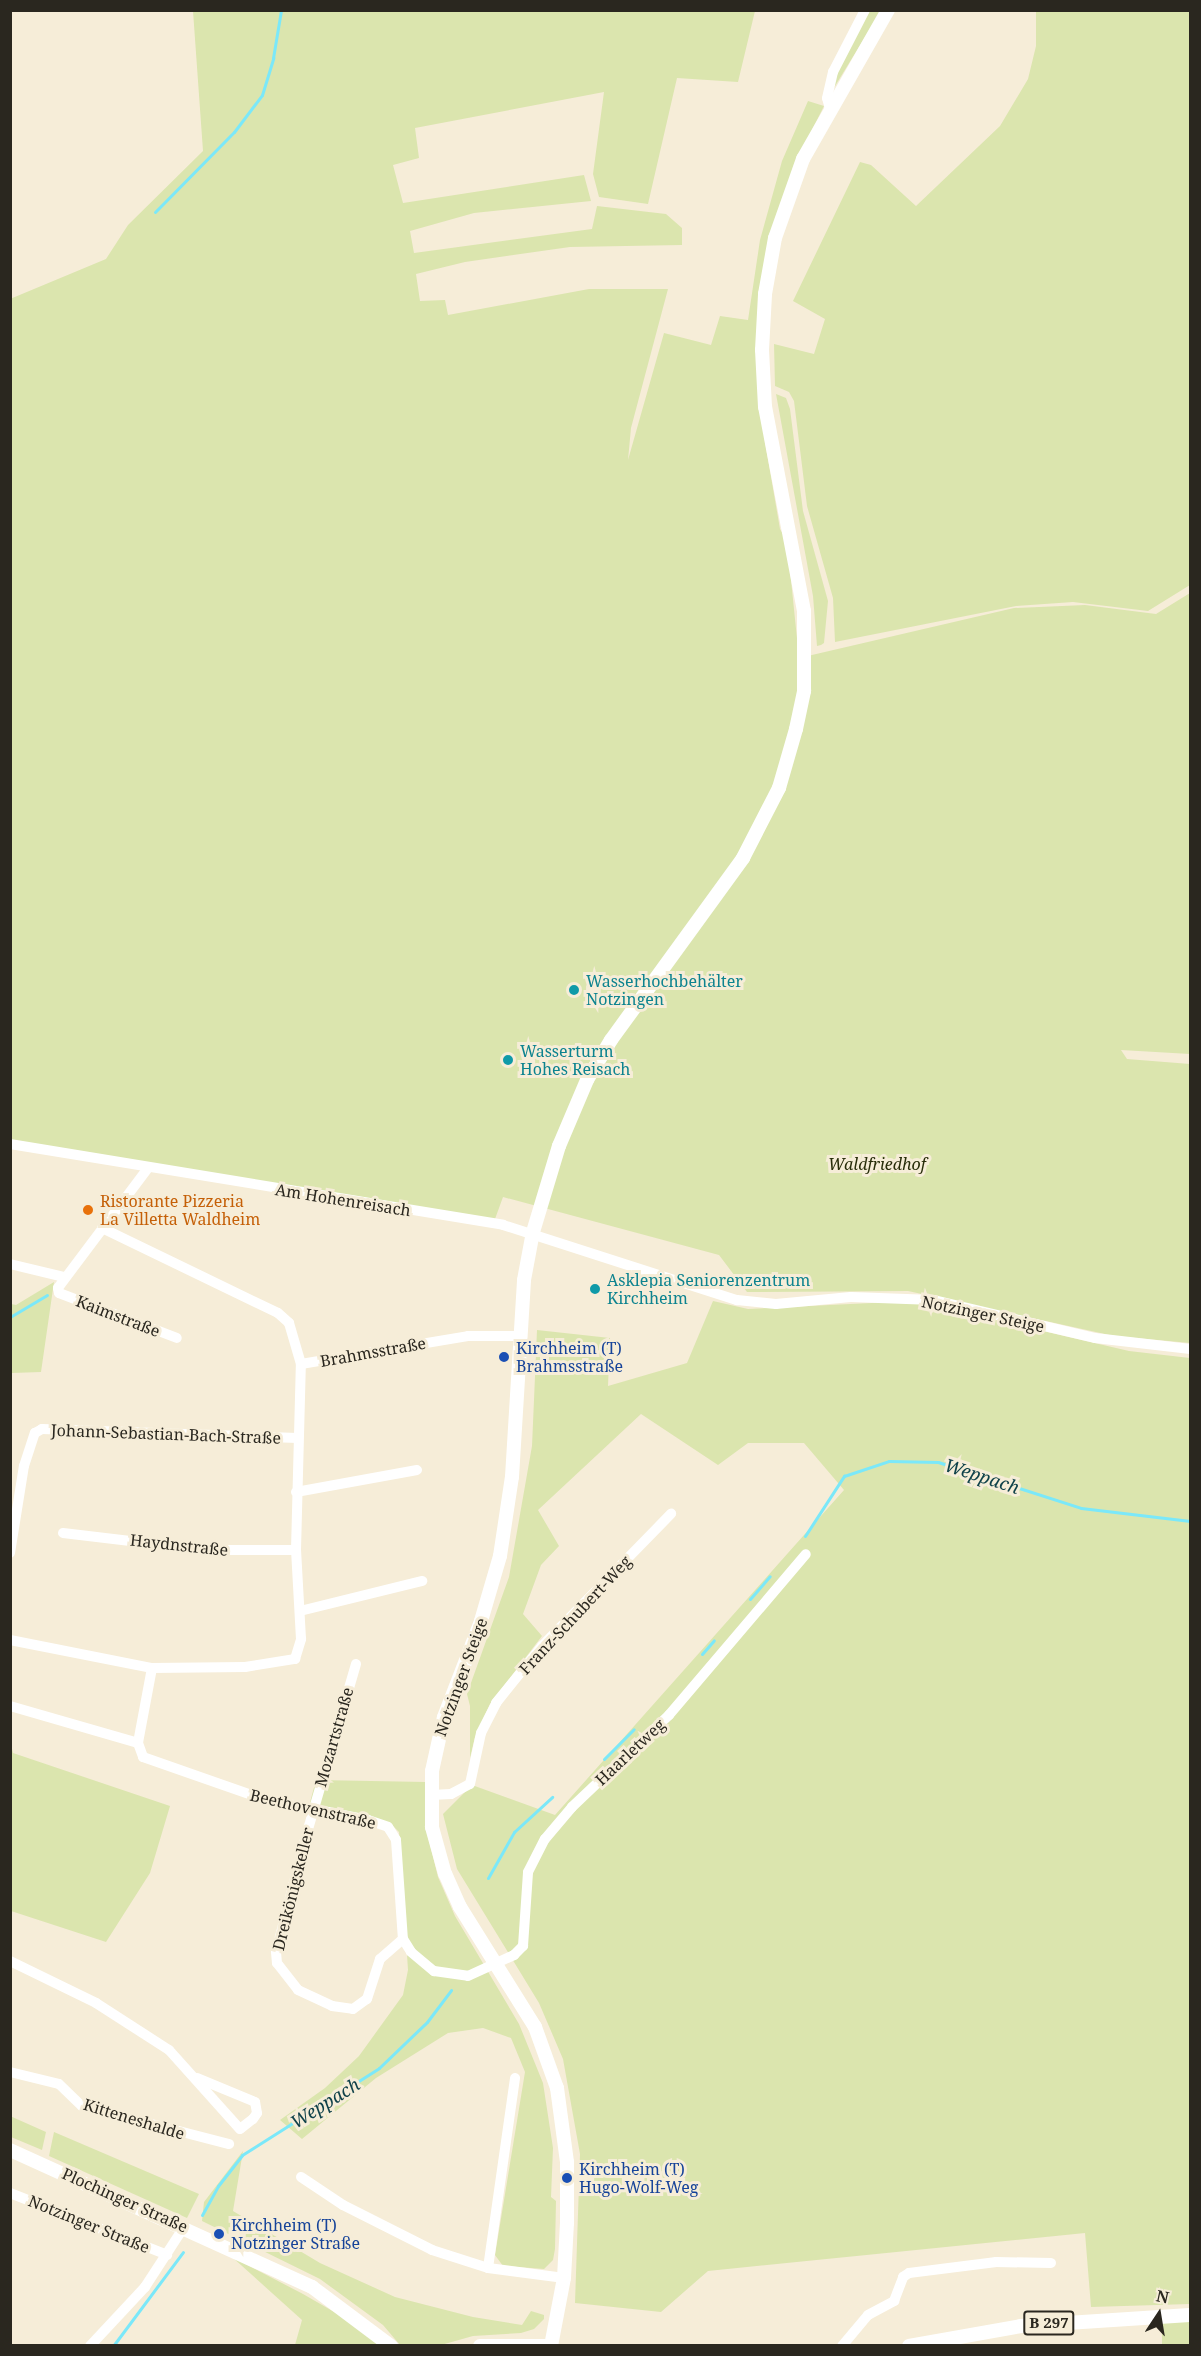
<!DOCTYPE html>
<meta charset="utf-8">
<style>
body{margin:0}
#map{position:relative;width:1201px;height:2356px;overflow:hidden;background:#f6edd8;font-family:"Noto Serif",serif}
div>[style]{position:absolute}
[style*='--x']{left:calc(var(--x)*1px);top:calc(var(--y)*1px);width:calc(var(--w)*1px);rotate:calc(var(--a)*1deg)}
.green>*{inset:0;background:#dbe5ae;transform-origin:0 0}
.stream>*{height:3px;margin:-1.5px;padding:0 1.5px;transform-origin:1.5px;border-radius:1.5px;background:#7be8f9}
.minor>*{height:10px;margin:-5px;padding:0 5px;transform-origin:5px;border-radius:5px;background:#fff}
.major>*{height:14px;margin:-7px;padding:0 7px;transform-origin:7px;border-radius:7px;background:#fff}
.dots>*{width:16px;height:16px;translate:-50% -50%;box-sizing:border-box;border:3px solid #f6edd8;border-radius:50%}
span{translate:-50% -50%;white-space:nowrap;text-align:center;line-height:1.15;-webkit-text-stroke:6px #f6edd8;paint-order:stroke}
.shield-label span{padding:2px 4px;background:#f6edd8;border:2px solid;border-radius:4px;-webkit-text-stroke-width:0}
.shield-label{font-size:15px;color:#2a271f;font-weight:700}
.culture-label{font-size:16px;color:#0d838f}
.left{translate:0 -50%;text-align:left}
.park-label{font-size:16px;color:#282d0a;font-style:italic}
.street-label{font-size:16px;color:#2a271f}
.food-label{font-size:16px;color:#c56008}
.transit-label{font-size:16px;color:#164399}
.water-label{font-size:18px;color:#10424a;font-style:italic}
.frame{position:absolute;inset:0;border:12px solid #2a271f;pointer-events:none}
.north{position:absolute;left:1129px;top:2284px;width:60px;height:60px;-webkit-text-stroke:4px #f6edd8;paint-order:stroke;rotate:12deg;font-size:16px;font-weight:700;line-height:24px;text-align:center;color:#2a271f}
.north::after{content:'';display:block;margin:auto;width:21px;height:27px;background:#2a271f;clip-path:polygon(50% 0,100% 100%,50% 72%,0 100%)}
</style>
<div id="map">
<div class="green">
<div style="clip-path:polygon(193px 11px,755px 11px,738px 82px,677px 78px,648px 204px,599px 197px,593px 174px,604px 92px,415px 128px,419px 158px,393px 165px,403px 203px,584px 175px,591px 201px,474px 213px,410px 231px,414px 253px,592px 229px,597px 206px,666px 214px,682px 228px,682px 245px,570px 247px,465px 262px,416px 274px,420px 301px,445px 300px,448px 315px,589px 289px,668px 289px,631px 428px,628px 460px,664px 333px,711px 345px,720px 316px,748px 320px,760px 240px,782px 161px,808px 101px,824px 106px,794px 166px,769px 243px,756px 355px,765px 442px,780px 529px,787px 541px,799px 658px,1014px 608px,1085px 605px,1156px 614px,1190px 593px,1190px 1054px,1121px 1050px,1127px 1059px,1190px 1064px,1190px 1343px,1114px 1336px,908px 1291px,747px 1292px,719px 1255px,503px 1197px,495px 1219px,11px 1143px,10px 299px,106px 259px,128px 225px,203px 151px)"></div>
<div style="clip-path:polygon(869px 11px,881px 11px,832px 91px,836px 72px)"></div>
<div style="clip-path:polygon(1036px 11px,1190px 11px,1190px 585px,1148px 611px,1073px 602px,1016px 606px,835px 642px,833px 598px,807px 506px,794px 401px,789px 392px,775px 386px,774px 344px,814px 354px,825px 319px,793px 301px,860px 162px,871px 165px,916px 206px,1000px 126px,1028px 79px,1036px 46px)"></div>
<div style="clip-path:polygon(776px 394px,786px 398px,790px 409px,803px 511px,828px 601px,824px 643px,821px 645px,817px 646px,813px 596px)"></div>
<div style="clip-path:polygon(54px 1282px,41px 1372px,12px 1373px,11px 1377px,11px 1304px,16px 1305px)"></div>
<div style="clip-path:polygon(713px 1301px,748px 1309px,913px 1301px,1129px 1351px,1190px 1358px,1190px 2304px,1091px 2307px,1085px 2233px,708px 2271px,661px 2312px,575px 2303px,580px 2154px,563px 2059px,539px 2003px,457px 1869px,443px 1814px,472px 1785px,555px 1815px,844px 1490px,804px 1443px,748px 1443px,718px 1465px,641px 1414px,538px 1510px,559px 1546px,541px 1565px,523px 1614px,542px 1636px,490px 1704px,475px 1737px,470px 1758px,470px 1706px,467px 1694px,509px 1577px,532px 1446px,537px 1330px,610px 1338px,608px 1386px,687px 1363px)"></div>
<div style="clip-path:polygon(10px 1740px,13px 1753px,170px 1806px,150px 1873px,106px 1942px,11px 1911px)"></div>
<div style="clip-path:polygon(316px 1780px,426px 1782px,426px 1828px,438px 1877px,455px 1916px,519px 2024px,543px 2083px,553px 2148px,551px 2197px,556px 2201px,555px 2249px,553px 2260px,544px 2269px,503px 2266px,495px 2255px,525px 2072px,511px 2038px,483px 2028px,448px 2033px,376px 2078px,302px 2139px,280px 2120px,325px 2088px,359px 2056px,403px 1995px,408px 1970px,399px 1832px,392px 1825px,309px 1806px)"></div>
<div style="clip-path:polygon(10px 2116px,46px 2132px,42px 2150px,11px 2137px)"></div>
<div style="clip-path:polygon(54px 2132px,199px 2194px,187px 2218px,49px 2156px)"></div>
<div style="clip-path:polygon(243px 2151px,233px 2211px,320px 2263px,395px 2297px,473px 2317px,522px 2325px,531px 2311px,544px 2315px,544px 2319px,534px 2329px,521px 2333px,473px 2336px,441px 2345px,400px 2345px,383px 2325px,320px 2279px,202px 2221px,204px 2202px)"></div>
<div style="clip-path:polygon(232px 2257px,303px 2294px,376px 2336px,384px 2345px,295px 2345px,302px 2320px)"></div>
<div style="left:1190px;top:2320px;width:25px;height:28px;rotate:90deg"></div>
</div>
<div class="stream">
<div style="--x:155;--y:212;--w:112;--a:-45.4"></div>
<div style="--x:234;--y:132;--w:46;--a:-52.9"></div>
<div style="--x:262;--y:95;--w:39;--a:-73"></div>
<div style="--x:273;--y:58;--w:49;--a:-80.5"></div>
<div style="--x:10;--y:1317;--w:43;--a:-30.7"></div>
<div style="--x:805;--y:1536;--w:72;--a:-57"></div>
<div style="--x:844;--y:1476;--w:47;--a:-18.4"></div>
<div style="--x:889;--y:1461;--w:49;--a:1.2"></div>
<div style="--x:938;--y:1462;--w:150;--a:17.8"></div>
<div style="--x:1081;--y:1508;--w:110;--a:6.8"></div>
<div style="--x:750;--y:1599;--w:30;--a:-49"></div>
<div style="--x:702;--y:1654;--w:18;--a:-49"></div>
<div style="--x:604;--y:1759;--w:42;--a:-45"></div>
<div style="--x:488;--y:1878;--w:53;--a:-60.5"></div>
<div style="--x:514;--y:1832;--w:52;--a:-42.6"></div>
<div style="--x:202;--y:2215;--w:33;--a:-61"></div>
<div style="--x:218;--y:2186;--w:39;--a:-52"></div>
<div style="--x:242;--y:2155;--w:162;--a:-32.4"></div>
<div style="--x:379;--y:2068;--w:66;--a:-43.8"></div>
<div style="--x:427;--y:2022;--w:40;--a:-53"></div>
<div style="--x:113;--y:2346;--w:117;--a:-53.3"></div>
</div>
<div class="minor">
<div style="--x:830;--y:109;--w:11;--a:-105"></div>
<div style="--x:827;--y:98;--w:27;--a:-77"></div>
<div style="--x:833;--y:72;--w:70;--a:-62.7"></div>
<div style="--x:10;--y:1144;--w:500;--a:9.3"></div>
<div style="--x:503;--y:1225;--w:246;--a:17.8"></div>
<div style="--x:737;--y:1300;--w:39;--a:6"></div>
<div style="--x:776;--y:1304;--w:75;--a:-5.3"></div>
<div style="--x:851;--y:1297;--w:83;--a:2.1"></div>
<div style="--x:934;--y:1300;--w:165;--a:13.3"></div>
<div style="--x:1095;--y:1338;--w:96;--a:6.6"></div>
<div style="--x:148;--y:1168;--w:150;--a:126.9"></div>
<div style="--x:58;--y:1288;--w:5;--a:79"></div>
<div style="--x:59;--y:1293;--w:126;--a:20.9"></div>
<div style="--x:102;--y:1228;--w:195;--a:25.8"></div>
<div style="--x:278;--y:1313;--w:15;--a:42"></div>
<div style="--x:289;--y:1323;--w:43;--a:73.7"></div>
<div style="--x:301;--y:1364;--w:169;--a:-9.5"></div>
<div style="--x:468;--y:1336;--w:51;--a:0"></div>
<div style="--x:10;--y:1264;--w:56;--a:13.5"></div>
<div style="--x:296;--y:1492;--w:123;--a:-10.3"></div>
<div style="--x:63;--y:1533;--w:144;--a:6.8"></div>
<div style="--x:206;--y:1550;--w:90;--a:0"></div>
<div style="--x:10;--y:1553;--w:88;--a:-80.9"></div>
<div style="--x:24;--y:1466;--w:35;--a:-72"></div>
<div style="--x:35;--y:1433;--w:8;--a:-30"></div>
<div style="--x:42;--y:1429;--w:256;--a:2"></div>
<div style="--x:300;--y:1611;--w:126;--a:-13.8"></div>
<div style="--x:10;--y:1640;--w:145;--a:11.2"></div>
<div style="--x:152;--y:1668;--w:93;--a:-0.6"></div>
<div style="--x:245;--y:1667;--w:51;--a:-9.1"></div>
<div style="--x:295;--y:1659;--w:21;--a:-73"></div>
<div style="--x:301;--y:1639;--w:89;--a:-93.2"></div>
<div style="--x:296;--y:1550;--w:186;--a:-88.5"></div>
<div style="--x:356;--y:1664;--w:191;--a:106.2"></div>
<div style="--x:303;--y:1847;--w:108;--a:104.4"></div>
<div style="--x:276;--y:1952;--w:11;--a:85"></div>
<div style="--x:277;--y:1963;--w:34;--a:52"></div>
<div style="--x:298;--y:1990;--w:38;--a:25"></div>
<div style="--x:332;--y:2006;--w:21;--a:8"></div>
<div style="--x:353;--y:2009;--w:17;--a:-36"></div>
<div style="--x:367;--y:1999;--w:42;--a:-72"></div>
<div style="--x:380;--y:1959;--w:30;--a:-41"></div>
<div style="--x:152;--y:1668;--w:76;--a:100.6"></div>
<div style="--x:138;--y:1743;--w:15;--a:70"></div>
<div style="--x:143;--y:1757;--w:127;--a:19.3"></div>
<div style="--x:263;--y:1799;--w:107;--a:11.3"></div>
<div style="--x:368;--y:1820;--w:21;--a:19"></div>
<div style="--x:388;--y:1827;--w:15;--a:58"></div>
<div style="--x:396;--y:1840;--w:99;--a:86"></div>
<div style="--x:403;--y:1939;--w:15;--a:58"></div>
<div style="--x:411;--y:1952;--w:30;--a:40"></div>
<div style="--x:434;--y:1971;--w:34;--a:8"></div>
<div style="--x:468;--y:1976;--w:51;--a:-24.5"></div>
<div style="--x:514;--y:1955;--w:13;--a:-45"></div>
<div style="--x:523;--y:1946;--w:74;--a:-86.1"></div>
<div style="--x:528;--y:1872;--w:37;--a:-63"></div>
<div style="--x:545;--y:1839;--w:42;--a:-49.8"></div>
<div style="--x:572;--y:1807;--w:134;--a:-43.5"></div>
<div style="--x:669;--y:1715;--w:211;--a:-49.6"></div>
<div style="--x:10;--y:1706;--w:133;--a:16.1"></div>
<div style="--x:431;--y:1795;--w:20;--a:-3"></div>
<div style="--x:451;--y:1794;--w:21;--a:-28"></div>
<div style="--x:470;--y:1784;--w:52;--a:-77.8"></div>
<div style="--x:481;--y:1733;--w:34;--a:-63"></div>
<div style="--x:496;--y:1703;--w:73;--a:-51.1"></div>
<div style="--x:542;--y:1646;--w:185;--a:-45.7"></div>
<div style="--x:10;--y:1961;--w:96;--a:26"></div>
<div style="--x:96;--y:2003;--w:87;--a:32.8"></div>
<div style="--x:169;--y:2050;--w:106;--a:48.1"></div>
<div style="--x:240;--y:2129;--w:16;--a:-38"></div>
<div style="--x:253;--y:2119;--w:7;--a:-56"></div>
<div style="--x:257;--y:2113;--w:11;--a:-100"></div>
<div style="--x:255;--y:2102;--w:63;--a:-157.5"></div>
<div style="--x:10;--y:2072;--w:50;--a:13.8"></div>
<div style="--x:59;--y:2084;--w:32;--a:44"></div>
<div style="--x:82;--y:2106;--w:152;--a:14.5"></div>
<div style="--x:301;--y:2177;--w:50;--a:33.7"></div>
<div style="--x:343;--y:2205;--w:100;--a:26.8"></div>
<div style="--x:432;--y:2250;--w:59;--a:17.8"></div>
<div style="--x:488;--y:2268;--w:77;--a:7.5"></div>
<div style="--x:10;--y:2193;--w:169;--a:21.5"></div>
<div style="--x:488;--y:2268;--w:192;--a:-81.9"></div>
<div style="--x:90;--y:2346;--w:81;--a:-47"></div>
<div style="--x:145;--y:2287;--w:72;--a:-57"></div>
<div style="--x:842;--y:2346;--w:40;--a:-50"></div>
<div style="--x:868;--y:2315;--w:30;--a:-28"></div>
<div style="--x:894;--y:2301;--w:26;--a:-69"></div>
<div style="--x:903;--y:2277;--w:7;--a:-34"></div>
<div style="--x:909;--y:2273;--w:88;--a:-7.2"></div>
<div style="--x:996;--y:2262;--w:55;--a:1"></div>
</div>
<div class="major">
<div style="--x:10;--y:2150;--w:332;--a:24.4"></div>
<div style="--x:312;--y:2287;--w:99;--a:36.8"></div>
<div style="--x:480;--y:2346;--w:69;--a:0"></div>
<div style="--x:551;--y:2346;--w:69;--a:-79.2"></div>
<div style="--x:564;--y:2278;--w:55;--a:-86.9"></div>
<div style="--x:567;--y:2223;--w:61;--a:-90"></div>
<div style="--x:567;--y:2162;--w:75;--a:-97.7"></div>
<div style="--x:557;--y:2088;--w:65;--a:-109.8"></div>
<div style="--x:535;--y:2027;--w:142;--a:-122"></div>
<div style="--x:460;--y:1907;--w:36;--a:-114"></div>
<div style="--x:445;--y:1874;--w:49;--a:-105.5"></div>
<div style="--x:432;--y:1827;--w:56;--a:-90"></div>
<div style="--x:432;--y:1771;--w:55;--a:-77.5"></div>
<div style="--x:444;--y:1717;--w:103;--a:-68.9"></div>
<div style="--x:481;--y:1621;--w:68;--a:-73.7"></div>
<div style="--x:500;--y:1556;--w:80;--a:-81.4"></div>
<div style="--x:512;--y:1477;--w:197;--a:-86.5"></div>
<div style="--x:524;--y:1280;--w:49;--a:-79.4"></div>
<div style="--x:533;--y:1232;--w:90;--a:-73.2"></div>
<div style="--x:559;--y:1146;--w:72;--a:-67"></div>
<div style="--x:587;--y:1080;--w:47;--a:-59"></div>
<div style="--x:611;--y:1040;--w:225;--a:-54"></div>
<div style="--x:743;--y:858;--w:79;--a:-62.8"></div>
<div style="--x:779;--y:788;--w:61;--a:-73.9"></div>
<div style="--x:796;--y:729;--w:39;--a:-78"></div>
<div style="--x:804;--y:691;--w:80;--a:-90"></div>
<div style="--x:804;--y:611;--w:208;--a:-100.8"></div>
<div style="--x:765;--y:407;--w:57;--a:-93"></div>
<div style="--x:762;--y:350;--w:56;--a:-86.9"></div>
<div style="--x:765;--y:294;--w:57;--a:-79.9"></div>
<div style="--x:775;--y:238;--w:84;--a:-70.5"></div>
<div style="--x:803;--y:159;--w:172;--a:-60.3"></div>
<div style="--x:909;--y:2346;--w:114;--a:-10.1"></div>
<div style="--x:1021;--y:2326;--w:169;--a:-3.7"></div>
</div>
<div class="dots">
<div style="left:574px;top:990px;background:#0f9aa8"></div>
<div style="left:508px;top:1060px;background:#0f9aa8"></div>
<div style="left:88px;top:1210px;background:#e8710a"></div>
<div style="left:595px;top:1289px;background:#0f9aa8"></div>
<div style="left:504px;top:1357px;background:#1a4fb4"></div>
<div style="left:567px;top:2178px;background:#1a4fb4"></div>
<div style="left:219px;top:2234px;background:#1a4fb4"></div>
</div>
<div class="shield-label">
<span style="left:1049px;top:2323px">B 297</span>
</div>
<div class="culture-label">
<span class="left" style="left:586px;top:990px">Wasserhochbehälter<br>Notzingen</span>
<span class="left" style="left:520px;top:1060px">Wasserturm<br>Hohes Reisach</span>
<span class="left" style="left:607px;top:1289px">Asklepia Seniorenzentrum<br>Kirchheim</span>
</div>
<div class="park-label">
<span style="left:877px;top:1164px">Waldfriedhof</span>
</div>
<div class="street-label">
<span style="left:343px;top:1200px;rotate:9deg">Am Hohenreisach</span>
<span style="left:983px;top:1314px;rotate:12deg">Notzinger Steige</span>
<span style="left:118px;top:1316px;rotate:21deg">Kaimstraße</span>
<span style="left:373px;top:1352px;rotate:-10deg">Brahmsstraße</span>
<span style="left:166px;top:1434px;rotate:2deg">Johann-Sebastian-Bach-Straße</span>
<span style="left:179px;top:1545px;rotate:6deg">Haydnstraße</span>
<span style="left:575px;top:1615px;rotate:-47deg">Franz-Schubert-Weg</span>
<span style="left:461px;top:1677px;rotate:-70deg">Notzinger Steige</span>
<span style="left:334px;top:1737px;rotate:-74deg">Mozartstraße</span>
<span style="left:630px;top:1752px;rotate:-43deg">Haarletweg</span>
<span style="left:313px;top:1809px;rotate:13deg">Beethovenstraße</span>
<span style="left:293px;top:1889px;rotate:-76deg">Dreikönigskeller</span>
<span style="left:134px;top:2119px;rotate:17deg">Kitteneshalde</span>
<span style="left:125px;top:2200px;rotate:24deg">Plochinger Straße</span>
<span style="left:89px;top:2224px;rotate:22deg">Notzinger Straße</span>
</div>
<div class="food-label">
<span class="left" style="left:100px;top:1210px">Ristorante Pizzeria<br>La Villetta Waldheim</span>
</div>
<div class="transit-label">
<span class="left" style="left:516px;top:1357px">Kirchheim (T)<br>Brahmsstraße</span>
<span class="left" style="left:579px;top:2178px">Kirchheim (T)<br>Hugo-Wolf-Weg</span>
<span class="left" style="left:231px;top:2234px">Kirchheim (T)<br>Notzinger Straße</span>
</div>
<div class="water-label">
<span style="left:982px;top:1476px;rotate:18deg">Weppach</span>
<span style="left:325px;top:2103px;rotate:-32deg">Weppach</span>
</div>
<div class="frame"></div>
<div class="north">N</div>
</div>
